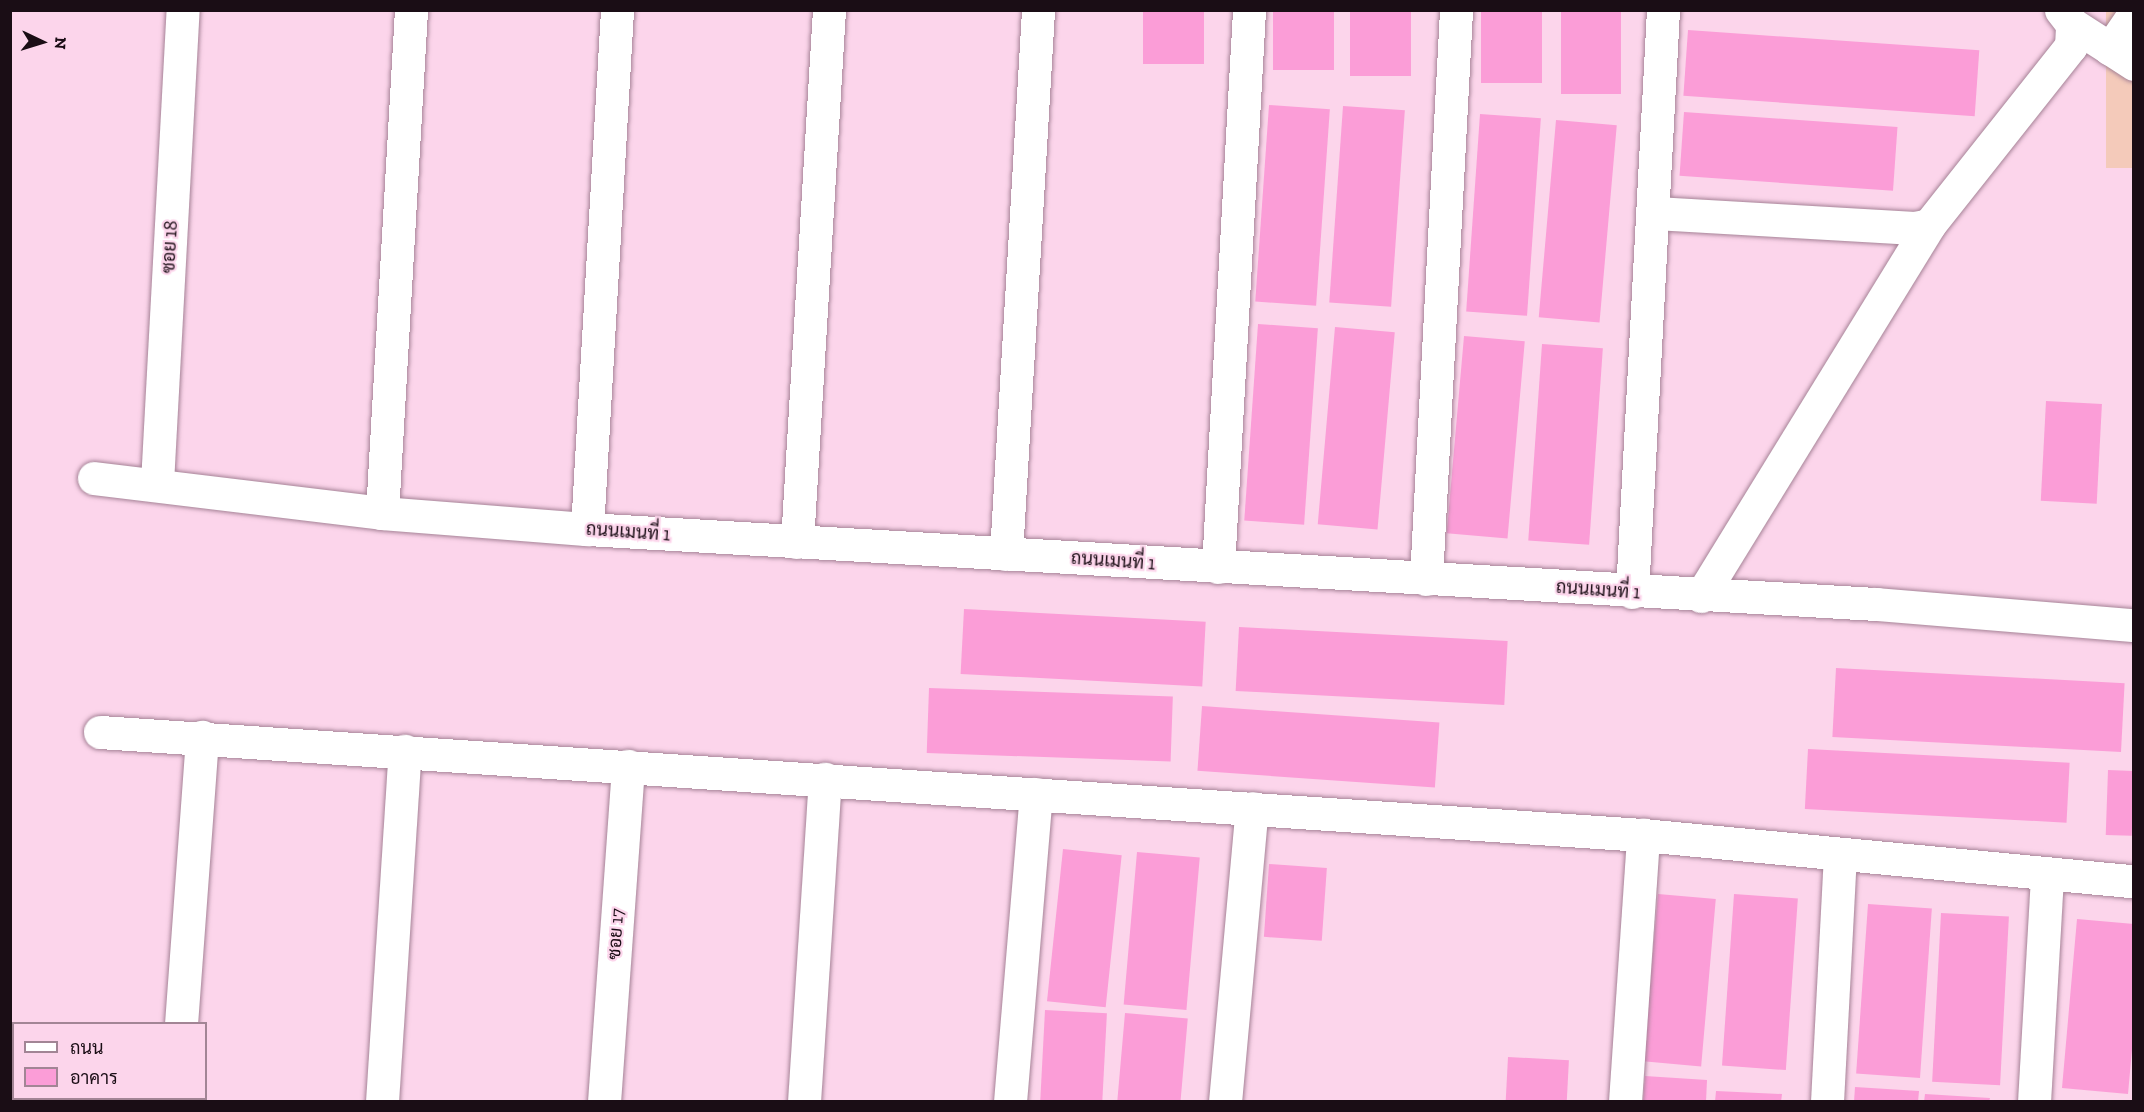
<!DOCTYPE html>
<meta charset="utf-8">
<style>
body{margin:0}
#map{position:relative;width:2144px;height:1112px;overflow:hidden;background:#fcd5eb;font-family:"Zilla Slab",Sarabun,serif}
div>[style]{position:absolute}
[style*='--x']{left:calc(var(--x)*1px);top:calc(var(--y)*1px);width:calc(var(--w)*1px);rotate:calc(var(--a)*1deg)}
.green>*{inset:0;background:#f4caba;transform-origin:0 0}
.building>*{inset:0;background:#fb9dd7;transform-origin:0 0}
.roads{filter:drop-shadow(0 0 2px #a68397) drop-shadow(0 0 2px #a68397)}
.minor>*{height:33px;margin:-16.5px;padding:0 16.5px;transform-origin:16.5px;border-radius:16.5px;background:#fff}
span{translate:-50% -50%;white-space:nowrap;text-align:center;line-height:1.15;-webkit-text-stroke:4.5px #fcd5eb;paint-order:stroke}
.street-label{font-size:18px;color:#1a0d15}
.frame{position:absolute;inset:0;border:12px solid #1a0d15;pointer-events:none}
.legend{position:absolute;left:12px;top:1022px;width:195px;height:78px;box-sizing:border-box;background:#fcd5eb;border:2px solid #a28595;margin:0;padding:8px 10px;list-style:none;font-size:18px;color:#1a0d15}
.legend li{display:flex;align-items:center;gap:12px;height:30px}
.legend b{width:30px;border:2px solid #a28595}
.north{position:absolute;left:12px;top:12px;width:60px;height:60px;-webkit-text-stroke:4px #fcd5eb;paint-order:stroke;rotate:94deg;font-size:16px;font-weight:700;line-height:24px;text-align:center;color:#1a0d15}
.north::after{content:'';display:block;margin:auto;width:21px;height:27px;background:#1a0d15;clip-path:polygon(50% 0,100% 100%,50% 72%,0 100%)}
</style>
<div id="map">
<div class="green">
<div style="left:2106px;top:11px;width:27px;height:157px"></div>
</div>
<div class="building">
<div style="left:1143px;top:10px;width:61px;height:54px"></div>
<div style="left:1273px;top:10px;width:61px;height:60px"></div>
<div style="left:1350px;top:10px;width:61px;height:66px"></div>
<div style="left:1481px;top:10px;width:61px;height:73px"></div>
<div style="left:1561px;top:10px;width:60px;height:84px"></div>
<div style="left:1688px;top:30px;width:292px;height:66px;rotate:4deg"></div>
<div style="left:1269px;top:105px;width:61px;height:197px;rotate:4deg"></div>
<div style="left:1343px;top:106px;width:62px;height:197px;rotate:4deg"></div>
<div style="left:1684px;top:112px;width:214px;height:64px;rotate:4deg"></div>
<div style="left:1480px;top:114px;width:61px;height:198px;rotate:4deg"></div>
<div style="left:1556px;top:120px;width:61px;height:198px;rotate:5deg"></div>
<div style="left:1258px;top:324px;width:60px;height:197px;rotate:4deg"></div>
<div style="left:1335px;top:327px;width:60px;height:198px;rotate:5deg"></div>
<div style="left:1464px;top:336px;width:61px;height:198px;rotate:5deg"></div>
<div style="left:1542px;top:344px;width:61px;height:197px;rotate:4deg"></div>
<div style="left:2046px;top:401px;width:56px;height:100px;rotate:3deg"></div>
<div style="left:964px;top:609px;width:242px;height:65px;rotate:3deg"></div>
<div style="left:1239px;top:627px;width:269px;height:64px;rotate:3deg"></div>
<div style="left:1836px;top:668px;width:289px;height:69px;rotate:3deg"></div>
<div style="left:929px;top:688px;width:244px;height:65px;rotate:2deg"></div>
<div style="left:1202px;top:706px;width:238px;height:65px;rotate:4deg"></div>
<div style="left:1808px;top:749px;width:262px;height:60px;rotate:3deg"></div>
<div style="left:2108px;top:770px;width:26px;height:65px;rotate:2deg"></div>
<div style="left:1063px;top:849px;width:59px;height:153px;rotate:6deg"></div>
<div style="left:1137px;top:852px;width:63px;height:153px;rotate:5deg"></div>
<div style="left:1269px;top:864px;width:58px;height:73px;rotate:4deg"></div>
<div style="left:1658px;top:894px;width:58px;height:168px;rotate:5deg"></div>
<div style="left:1734px;top:894px;width:64px;height:172px;rotate:4deg"></div>
<div style="left:1868px;top:904px;width:64px;height:170px;rotate:4deg"></div>
<div style="left:1941px;top:913px;width:68px;height:169px;rotate:3deg"></div>
<div style="clip-path:polygon(2077px 919px,2134px 924px,2134px 1027px,2128px 1094px,2062px 1088px)"></div>
<div style="left:1045px;top:1010px;width:62px;height:92px;rotate:3deg"></div>
<div style="left:1125px;top:1013px;width:63px;height:89px;rotate:5deg"></div>
<div style="left:1508px;top:1057px;width:61px;height:45px;rotate:3deg"></div>
<div style="clip-path:polygon(1645px 1076px,1707px 1080px,1706px 1102px,1643px 1102px)"></div>
<div style="clip-path:polygon(1855px 1087px,1919px 1091px,1918px 1102px,1854px 1102px)"></div>
<div style="clip-path:polygon(1716px 1091px,1782px 1094px,1781px 1102px,1715px 1102px)"></div>
<div style="clip-path:polygon(1925px 1094px,1990px 1098px,1989px 1102px,1924px 1102px)"></div>
</div>
<div class="roads">
<div class="minor">
<div style="--x:2072;--y:24;--w:74;--a:32.8"></div>
<div style="--x:2110;--y:49;--w:42;--a:-55.6"></div>
<div style="--x:1655;--y:213;--w:260;--a:3.3"></div>
<div style="--x:1915;--y:228;--w:14;--a:-12"></div>
<div style="--x:1929;--y:225;--w:228;--a:-51.6"></div>
<div style="--x:2071;--y:46;--w:22;--a:-87"></div>
<div style="--x:2072;--y:24;--w:18;--a:-128"></div>
<div style="--x:94;--y:478;--w:290;--a:6.9"></div>
<div style="--x:382;--y:513;--w:206;--a:4.5"></div>
<div style="--x:587;--y:529;--w:1291;--a:3.33"></div>
<div style="--x:1876;--y:604;--w:259;--a:4.7"></div>
<div style="--x:157;--y:483;--w:474;--a:-86.9"></div>
<div style="--x:382;--y:513;--w:504;--a:-86.7"></div>
<div style="--x:587;--y:529;--w:520;--a:-86.69"></div>
<div style="--x:797;--y:542;--w:533;--a:-86.56"></div>
<div style="--x:1006;--y:554;--w:545;--a:-86.63"></div>
<div style="--x:1218;--y:567;--w:558;--a:-86.81"></div>
<div style="--x:1426;--y:579;--w:570;--a:-86.98"></div>
<div style="--x:1632;--y:592;--w:583;--a:-86.95"></div>
<div style="--x:1701;--y:596;--w:435;--a:-58.4"></div>
<div style="--x:100;--y:732;--w:1546;--a:3.82"></div>
<div style="--x:1643;--y:835;--w:493;--a:5.4"></div>
<div style="--x:181;--y:1024;--w:288;--a:-85.8"></div>
<div style="--x:176;--y:1102;--w:4;--a:-90"></div>
<div style="--x:382;--y:1102;--w:352;--a:-86.3"></div>
<div style="--x:604;--y:1102;--w:337;--a:-85.9"></div>
<div style="--x:804;--y:1102;--w:324;--a:-86.3"></div>
<div style="--x:1010;--y:1102;--w:309;--a:-85.2"></div>
<div style="--x:1225;--y:1102;--w:295;--a:-84.8"></div>
<div style="--x:1625;--y:1102;--w:268;--a:-86.1"></div>
<div style="--x:1827;--y:1102;--w:246;--a:-87"></div>
<div style="--x:2034;--y:1102;--w:227;--a:-86.7"></div>
</div>
</div>
<div class="street-label">
<span style="left:170px;top:247px;rotate:-87deg">ซอย 18</span>
<span style="left:628px;top:532px;rotate:4deg">ถนนเมนที่ 1</span>
<span style="left:1113px;top:561px;rotate:4deg">ถนนเมนที่ 1</span>
<span style="left:1598px;top:590px;rotate:4deg">ถนนเมนที่ 1</span>
<span style="left:616px;top:934px;rotate:-86deg">ซอย 17</span>
</div>
<div class="frame"></div>
<ul class="legend">
<li><b style="height:8px;background:#fff"></b>ถนน</li>
<li><b style="height:16px;background:#fb9dd7"></b>อาคาร</li>
</ul>
<div class="north">N</div>
</div>
